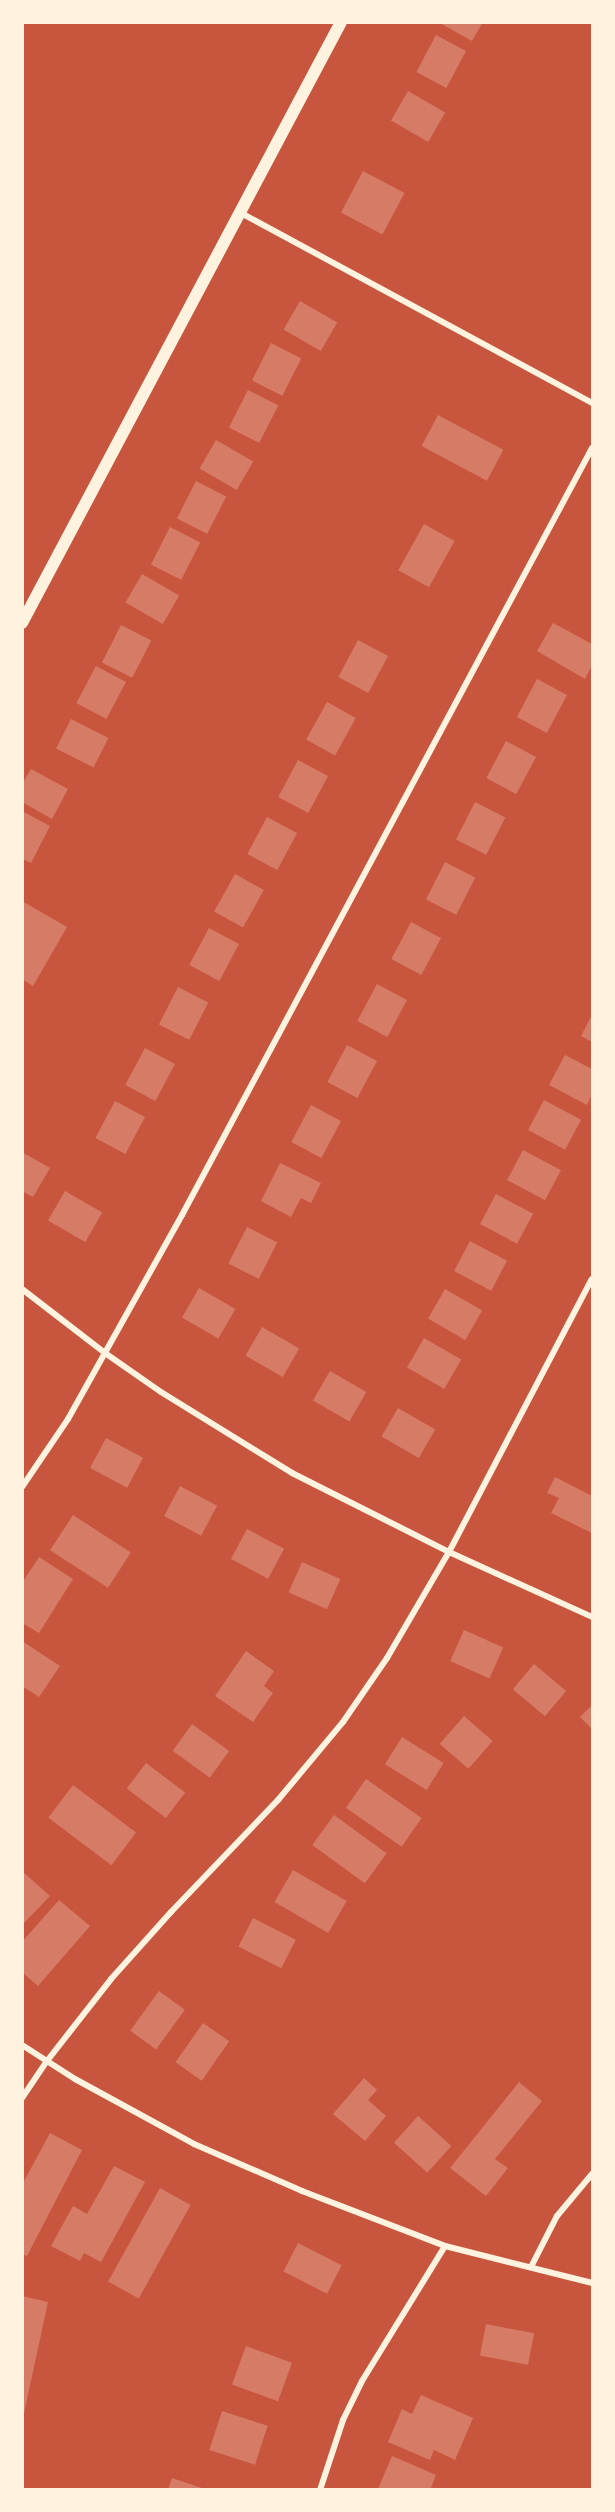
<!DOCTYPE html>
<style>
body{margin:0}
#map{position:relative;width:615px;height:2512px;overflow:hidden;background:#c8553d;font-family:"Golos Text",sans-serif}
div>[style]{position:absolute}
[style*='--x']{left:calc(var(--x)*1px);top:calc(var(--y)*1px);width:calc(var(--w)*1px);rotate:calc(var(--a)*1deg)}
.building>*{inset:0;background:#d67c66;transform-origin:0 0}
.minor>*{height:6px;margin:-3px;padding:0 3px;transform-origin:3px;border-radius:3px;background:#fff3e0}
.secondary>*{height:12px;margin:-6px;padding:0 6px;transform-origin:6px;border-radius:6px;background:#fff3e0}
span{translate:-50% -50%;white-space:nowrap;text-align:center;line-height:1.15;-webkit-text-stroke:6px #fff3e0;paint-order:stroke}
.frame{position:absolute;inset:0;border:24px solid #fff3e0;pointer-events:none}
</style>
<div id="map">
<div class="building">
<div style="clip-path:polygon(438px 22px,483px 22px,472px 41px)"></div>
<div style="left:436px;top:35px;width:34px;height:42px;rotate:28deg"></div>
<div style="left:408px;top:91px;width:43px;height:34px;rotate:30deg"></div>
<div style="left:363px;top:171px;width:47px;height:47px;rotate:28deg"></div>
<div style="left:300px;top:301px;width:43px;height:33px;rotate:30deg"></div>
<div style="left:271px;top:343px;width:34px;height:42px;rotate:27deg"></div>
<div style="left:248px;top:390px;width:34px;height:42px;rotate:27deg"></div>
<div style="left:438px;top:415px;width:74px;height:35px;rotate:28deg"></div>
<div style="left:216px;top:440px;width:43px;height:33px;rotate:30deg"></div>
<div style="left:196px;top:481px;width:34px;height:42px;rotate:27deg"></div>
<div style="left:424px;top:524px;width:35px;height:53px;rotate:29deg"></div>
<div style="left:170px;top:527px;width:34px;height:42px;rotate:27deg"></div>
<div style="left:142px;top:574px;width:43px;height:33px;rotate:30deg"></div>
<div style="clip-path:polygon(553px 623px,592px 644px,592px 665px,585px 679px,537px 651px)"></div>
<div style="left:121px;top:625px;width:34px;height:42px;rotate:27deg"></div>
<div style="left:358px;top:640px;width:34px;height:42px;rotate:28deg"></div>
<div style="left:96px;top:666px;width:34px;height:42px;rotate:28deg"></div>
<div style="left:537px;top:679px;width:34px;height:43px;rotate:28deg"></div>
<div style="left:327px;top:702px;width:33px;height:43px;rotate:29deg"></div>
<div style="left:71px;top:719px;width:42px;height:33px;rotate:27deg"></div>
<div style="left:506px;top:741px;width:34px;height:42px;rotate:28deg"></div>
<div style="left:298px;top:760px;width:34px;height:42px;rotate:28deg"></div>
<div style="clip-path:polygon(31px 769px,68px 789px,52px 819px,22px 802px,22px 784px)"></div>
<div style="left:475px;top:802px;width:34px;height:42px;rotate:27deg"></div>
<div style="clip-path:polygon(22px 811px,50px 826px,31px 863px,22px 859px)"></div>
<div style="left:267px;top:817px;width:34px;height:42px;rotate:28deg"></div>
<div style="left:445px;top:862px;width:34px;height:42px;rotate:27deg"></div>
<div style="left:235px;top:874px;width:33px;height:43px;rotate:29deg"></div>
<div style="clip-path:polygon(22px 901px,67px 927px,33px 986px,22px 979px)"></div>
<div style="left:411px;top:922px;width:34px;height:42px;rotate:28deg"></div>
<div style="left:209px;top:928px;width:34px;height:42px;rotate:28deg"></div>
<div style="left:377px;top:984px;width:34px;height:42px;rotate:28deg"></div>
<div style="left:178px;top:987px;width:34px;height:42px;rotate:27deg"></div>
<div style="clip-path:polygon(592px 1015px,592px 1042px,581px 1036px)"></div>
<div style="left:347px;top:1045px;width:34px;height:42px;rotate:28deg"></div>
<div style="left:145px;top:1048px;width:34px;height:42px;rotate:28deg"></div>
<div style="clip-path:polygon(565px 1055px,592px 1069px,592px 1094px,587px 1105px,549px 1085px)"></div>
<div style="left:544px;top:1100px;width:42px;height:34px;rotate:28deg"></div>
<div style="left:115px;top:1101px;width:34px;height:42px;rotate:28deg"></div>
<div style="left:311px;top:1105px;width:34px;height:42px;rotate:28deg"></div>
<div style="left:523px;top:1150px;width:43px;height:34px;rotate:28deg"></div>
<div style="clip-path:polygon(22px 1152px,50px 1168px,33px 1197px,22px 1191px)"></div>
<div style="clip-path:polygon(280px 1163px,321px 1183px,311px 1203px,301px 1198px,291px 1217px,261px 1201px)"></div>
<div style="left:65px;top:1191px;width:43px;height:34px;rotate:30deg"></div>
<div style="left:496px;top:1194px;width:42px;height:34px;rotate:28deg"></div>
<div style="left:247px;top:1227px;width:34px;height:41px;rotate:27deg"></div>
<div style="left:470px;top:1241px;width:42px;height:34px;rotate:28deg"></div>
<div style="left:199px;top:1288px;width:42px;height:34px;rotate:30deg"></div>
<div style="left:445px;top:1289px;width:43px;height:34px;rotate:30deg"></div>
<div style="left:262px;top:1327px;width:43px;height:33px;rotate:30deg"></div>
<div style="left:424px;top:1338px;width:43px;height:34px;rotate:30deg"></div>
<div style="left:330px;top:1371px;width:42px;height:34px;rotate:30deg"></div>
<div style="left:398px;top:1408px;width:43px;height:33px;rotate:30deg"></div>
<div style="left:106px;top:1438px;width:42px;height:34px;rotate:28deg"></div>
<div style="clip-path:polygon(555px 1477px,592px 1496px,592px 1533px,551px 1513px,559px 1498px,547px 1493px)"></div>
<div style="left:180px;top:1486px;width:42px;height:34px;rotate:28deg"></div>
<div style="left:73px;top:1515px;width:69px;height:42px;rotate:33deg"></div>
<div style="left:247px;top:1529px;width:42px;height:34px;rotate:28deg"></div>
<div style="clip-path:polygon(39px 1557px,73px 1579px,39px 1633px,22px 1623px,22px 1583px)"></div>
<div style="left:302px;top:1562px;width:42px;height:33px;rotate:24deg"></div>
<div style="left:464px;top:1630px;width:43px;height:34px;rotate:24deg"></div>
<div style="clip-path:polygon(22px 1641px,60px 1666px,39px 1697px,22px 1686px)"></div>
<div style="clip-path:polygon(246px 1651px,274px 1671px,264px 1686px,273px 1693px,253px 1722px,215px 1696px)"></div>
<div style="left:534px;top:1664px;width:42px;height:33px;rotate:40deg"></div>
<div style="clip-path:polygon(592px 1705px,592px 1729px,580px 1717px)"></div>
<div style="left:464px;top:1716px;width:38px;height:37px;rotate:41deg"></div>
<div style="left:192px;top:1724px;width:46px;height:33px;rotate:36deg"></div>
<div style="left:402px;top:1737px;width:49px;height:32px;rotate:32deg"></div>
<div style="left:146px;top:1763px;width:49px;height:32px;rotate:37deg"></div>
<div style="left:366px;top:1779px;width:68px;height:35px;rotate:35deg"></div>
<div style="left:73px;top:1785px;width:79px;height:41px;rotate:37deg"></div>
<div style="left:334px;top:1815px;width:65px;height:37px;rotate:36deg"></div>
<div style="left:293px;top:1870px;width:62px;height:37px;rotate:30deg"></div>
<div style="clip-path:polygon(22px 1871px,50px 1896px,22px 1925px)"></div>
<div style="clip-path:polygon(59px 1900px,90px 1926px,38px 1986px,22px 1972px,22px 1942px)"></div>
<div style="left:253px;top:1918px;width:48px;height:32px;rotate:27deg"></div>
<div style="left:159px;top:1991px;width:32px;height:49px;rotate:36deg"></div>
<div style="left:203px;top:2023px;width:32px;height:48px;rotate:35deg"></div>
<div style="clip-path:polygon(364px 2078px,377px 2090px,368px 2100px,386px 2116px,365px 2141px,333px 2114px)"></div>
<div style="clip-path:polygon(519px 2082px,542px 2101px,495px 2159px,508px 2168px,486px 2196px,450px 2168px)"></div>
<div style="left:418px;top:2116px;width:45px;height:36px;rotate:42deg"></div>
<div style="clip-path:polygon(50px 2133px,82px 2150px,27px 2256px,22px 2254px,22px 2185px)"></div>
<div style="clip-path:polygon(114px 2166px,145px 2182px,101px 2262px,84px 2253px,80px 2261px,51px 2246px,73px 2206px,87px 2214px)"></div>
<div style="left:160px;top:2188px;width:35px;height:107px;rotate:29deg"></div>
<div style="left:298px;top:2243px;width:49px;height:32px;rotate:27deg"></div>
<div style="clip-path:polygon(22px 2296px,48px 2302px,23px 2418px,22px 2417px)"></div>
<div style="left:486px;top:2324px;width:49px;height:32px;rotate:11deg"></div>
<div style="left:246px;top:2346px;width:49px;height:41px;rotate:20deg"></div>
<div style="clip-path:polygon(421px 2395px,473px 2418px,455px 2460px,434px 2450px,430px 2460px,388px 2442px,402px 2409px,412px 2414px)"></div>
<div style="left:222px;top:2411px;width:48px;height:41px;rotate:18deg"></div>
<div style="clip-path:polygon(392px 2456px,436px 2475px,430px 2490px,378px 2489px)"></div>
<div style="clip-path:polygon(172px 2478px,205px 2489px,205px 2490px,168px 2490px)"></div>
</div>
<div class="minor">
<div style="--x:241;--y:213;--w:399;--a:28.4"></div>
<div style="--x:22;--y:1289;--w:105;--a:37.6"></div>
<div style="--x:105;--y:1353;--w:68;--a:34.9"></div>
<div style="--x:161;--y:1392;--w:154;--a:31.7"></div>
<div style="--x:292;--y:1473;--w:176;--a:26.7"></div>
<div style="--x:449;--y:1552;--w:157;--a:24.4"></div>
<div style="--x:22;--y:1487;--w:82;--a:-55.9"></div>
<div style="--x:68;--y:1419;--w:234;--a:-60.8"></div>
<div style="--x:182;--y:1215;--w:870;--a:-61.87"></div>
<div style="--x:22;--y:2045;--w:63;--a:32.7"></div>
<div style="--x:75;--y:2079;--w:136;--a:28.6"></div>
<div style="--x:194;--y:2144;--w:118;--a:23.5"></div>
<div style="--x:302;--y:2191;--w:153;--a:21"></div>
<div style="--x:445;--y:2246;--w:152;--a:14.1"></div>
<div style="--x:22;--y:2098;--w:45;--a:-56"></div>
<div style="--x:47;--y:2061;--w:104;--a:-52"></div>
<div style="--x:111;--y:1979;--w:90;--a:-48.2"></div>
<div style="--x:171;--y:1912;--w:155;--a:-46.3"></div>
<div style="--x:278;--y:1800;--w:102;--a:-50.2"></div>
<div style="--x:343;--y:1722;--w:78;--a:-55.5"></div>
<div style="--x:387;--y:1658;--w:123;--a:-59.7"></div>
<div style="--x:449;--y:1552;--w:308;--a:-62.4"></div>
<div style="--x:531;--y:2267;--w:57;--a:-63"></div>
<div style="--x:557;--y:2216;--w:55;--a:-50.2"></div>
<div style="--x:320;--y:2490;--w:74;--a:-71.8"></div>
<div style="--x:343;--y:2420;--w:43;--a:-64"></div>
<div style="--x:362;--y:2381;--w:158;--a:-58.4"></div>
</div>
<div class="secondary">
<div style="--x:22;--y:623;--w:680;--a:-62.04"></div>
</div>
<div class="frame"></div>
</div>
